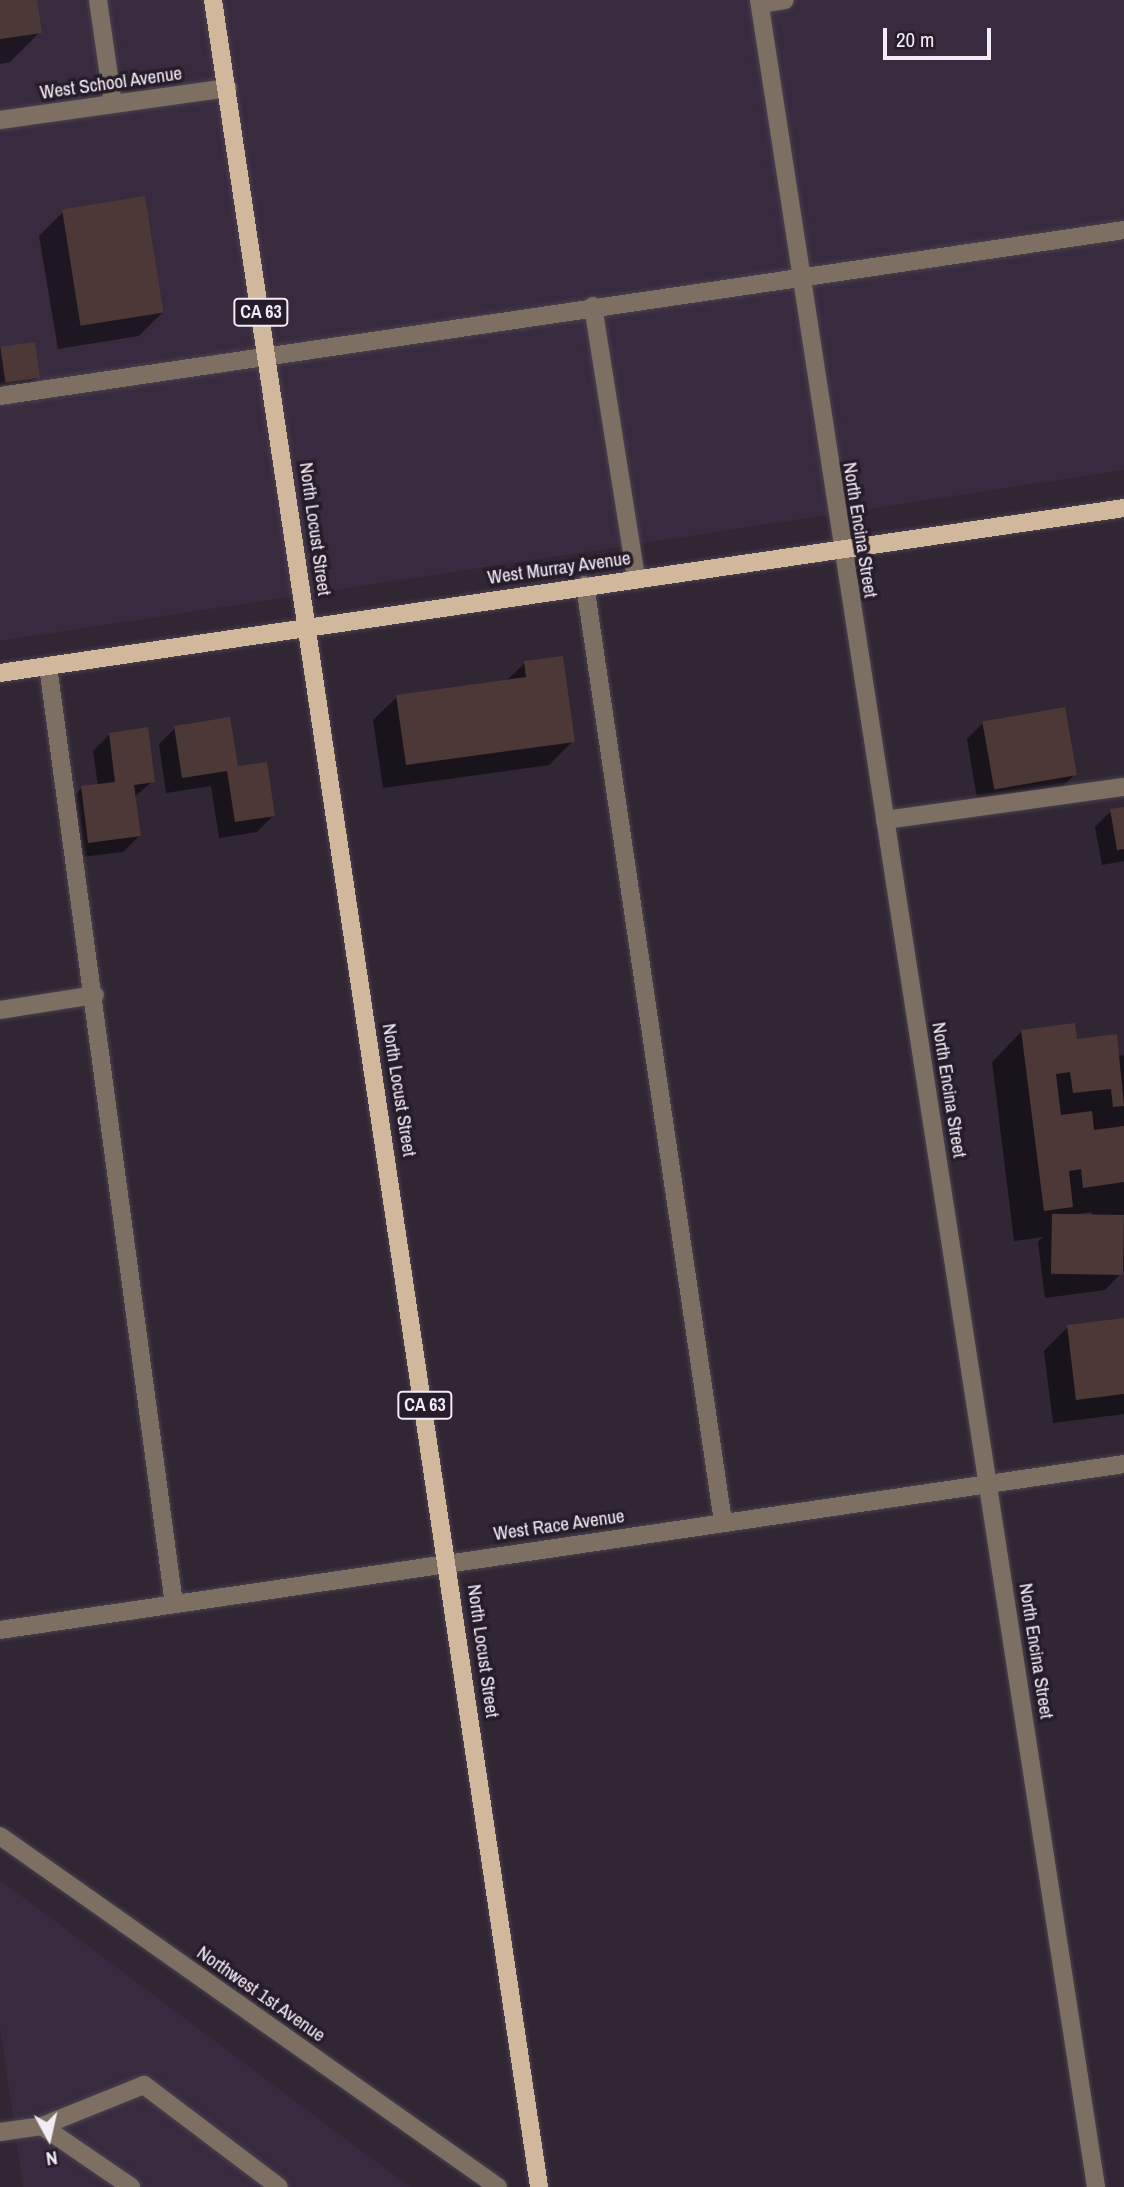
<!DOCTYPE html>
<style>
body{margin:0}
#map{position:relative;width:1124px;height:2187px;overflow:hidden;background:#302634;font-family:"Archivo Narrow",sans-serif}
div>[style]{position:absolute}
[style*='--x']{left:calc(var(--x)*1px);top:calc(var(--y)*1px);width:calc(var(--w)*1px);rotate:calc(var(--a)*1deg)}
.built>*{inset:0;background:#392b3f}
.shadow>*{inset:0;background:#0007}
.building>*{inset:0;background:#4c3836;transform-origin:0 0}
.roads{filter:drop-shadow(0 0 2px #4b424f) drop-shadow(0 0 2px #4b424f)}
.minor>*{height:18px;margin:-9px;padding:0 9px;transform-origin:9px;border-radius:9px;background:#7d7063}
.major>*{height:18px;margin:-9px;padding:0 9px;transform-origin:9px;border-radius:9px;background:#d1b79c}
span{translate:-50% -50%;white-space:nowrap;text-align:center;line-height:1.15;-webkit-text-stroke:7px #261c2a;paint-order:stroke}
.shield-label span{padding:2px 5px;background:#261c2a;border:2px solid;border-radius:5px;-webkit-text-stroke-width:0}
.shield-label{font-size:18px;color:#f2ecf5;font-weight:700}
.street-label{font-size:19px;color:#f2ecf5}
.north{position:absolute;left:14px;top:2103px;width:70px;height:70px;-webkit-text-stroke:5px #261c2a;paint-order:stroke;rotate:172deg;font-size:19px;font-weight:700;line-height:28px;text-align:center;color:#f2ecf5}
.north::after{content:'';display:block;margin:auto;width:24px;height:32px;background:#f2ecf5;clip-path:polygon(50% 0,100% 100%,50% 72%,0 100%)}
.scale{position:absolute;left:883px;top:28px;width:108px;height:32px;box-sizing:border-box;border:4px solid #f2ecf5;border-top:0;padding-left:9px;font-size:21px;line-height:24px;white-space:nowrap;color:#f2ecf5;-webkit-text-stroke:5px #261c2a;paint-order:stroke}
</style>
<div id="map">
<div class="built">
<div style="clip-path:polygon(0 0,1124px 0,1124px 470px,0 641px)"></div>
<div style="clip-path:polygon(0 1880px,410px 2187px,23px 2187px,0 2028px)"></div>
</div>
<div class="shadow">
<div style="clip-path:polygon(0 0,35px 0,40px 32px,10px 62px,0 64px)"></div>
<div style="clip-path:polygon(63px 212px,163px 312px,139px 336px,58px 349px,39px 236px)"></div>
<div style="clip-path:polygon(33px 344px,38px 377px,30px 385px,0 389px,0 348px)"></div>
<div style="clip-path:polygon(525px 663px,573px 741px,549px 765px,383px 788px,373px 720px,397px 697px,506px 681px)"></div>
<div style="clip-path:polygon(983px 723px,1075px 774px,1059px 790px,978px 804px,967px 739px)"></div>
<div style="clip-path:polygon(175px 728px,236px 768px,273px 816px,257px 832px,219px 838px,211px 786px,166px 793px,159px 744px)"></div>
<div style="clip-path:polygon(109px 735px,153px 781px,134px 797px,139px 836px,123px 852px,73px 858px,66px 804px,82px 788px,98px 786px,93px 751px)"></div>
<div style="clip-path:polygon(1124px 808px,1124px 861px,1102px 865px,1095px 827px,1111px 811px)"></div>
<div style="clip-path:polygon(evenodd,1022px 1031px,1124px 1056px,1124px 1270px,1105px 1290px,1045px 1298px,1038px 1242px,1043px 1237px,1014px 1241px,992px 1062px,1022px 1031px,1092px 1212px,1093px 1221px,1052px 1226px,1063px 1216px,1092px 1212px)"></div>
<div style="clip-path:polygon(1124px 1319px,1124px 1414px,1053px 1423px,1044px 1351px,1068px 1327px)"></div>
</div>
<div class="building">
<div style="clip-path:polygon(0 0,37px 0,42px 33px,0 39px)"></div>
<div style="left:145px;top:196px;width:118px;height:84px;rotate:81deg"></div>
<div style="left:35px;top:342px;width:36px;height:35px;rotate:82deg"></div>
<div style="clip-path:polygon(563px 656px,575px 742px,406px 765px,396px 695px,526px 677px,524px 661px)"></div>
<div style="left:1065px;top:707px;width:69px;height:84px;rotate:80deg"></div>
<div style="clip-path:polygon(230px 717px,238px 766px,267px 762px,275px 816px,235px 822px,227px 771px,182px 778px,174px 726px)"></div>
<div style="clip-path:polygon(148px 727px,155px 782px,134px 785px,141px 836px,88px 843px,81px 786px,115px 782px,109px 733px)"></div>
<div style="clip-path:polygon(1124px 807px,1124px 849px,1117px 850px,1110px 809px)"></div>
<div style="clip-path:polygon(1075px 1023px,1077px 1039px,1117px 1034px,1124px 1106px,1113px 1107px,1111px 1089px,1073px 1093px,1070px 1072px,1056px 1074px,1061px 1115px,1092px 1111px,1094px 1130px,1124px 1126px,1124px 1182px,1083px 1188px,1081px 1169px,1069px 1171px,1073px 1207px,1044px 1211px,1021px 1030px)"></div>
<div style="left:1124px;top:1215px;width:60px;height:72px;rotate:91deg"></div>
<div style="clip-path:polygon(1124px 1318px,1124px 1394px,1076px 1400px,1067px 1325px)"></div>
</div>
<div class="roads">
<div class="minor">
<div style="--x:98;--y:0;--w:105;--a:81.8"></div>
<div style="--x:759;--y:0;--w:2213;--a:81.24"></div>
<div style="--x:760;--y:4;--w:25;--a:-9"></div>
<div style="--x:0;--y:120;--w:230;--a:-8"></div>
<div style="--x:593;--y:306;--w:275;--a:81"></div>
<div style="--x:0;--y:396;--w:1136;--a:-8.4"></div>
<div style="--x:585;--y:585;--w:947;--a:81.62"></div>
<div style="--x:48;--y:666;--w:946;--a:82.35"></div>
<div style="--x:885;--y:820;--w:241;--a:-7.9"></div>
<div style="--x:0;--y:1010;--w:96;--a:-9"></div>
<div style="--x:0;--y:1630;--w:1136;--a:-8.4"></div>
<div style="--x:0;--y:1836;--w:609;--a:35.18"></div>
<div style="--x:42;--y:2126;--w:108;--a:34.4"></div>
<div style="--x:0;--y:2132;--w:42;--a:-8.1"></div>
<div style="--x:42;--y:2126;--w:110;--a:-21.9"></div>
<div style="--x:144;--y:2085;--w:169;--a:37.1"></div>
</div>
<div class="major">
<div style="--x:213;--y:0;--w:2211;--a:81.52"></div>
<div style="--x:0;--y:673;--w:1136;--a:-8.35"></div>
</div>
</div>
<div class="shield-label">
<span style="left:261px;top:312px">CA 63</span>
<span style="left:425px;top:1405px">CA 63</span>
</div>
<div class="street-label">
<span style="left:111px;top:83px;rotate:-8deg">West School Avenue</span>
<span style="left:315px;top:529px;rotate:82deg">North Locust Street</span>
<span style="left:860px;top:530px;rotate:81deg">North Encina Street</span>
<span style="left:559px;top:568px;rotate:-8deg">West Murray Avenue</span>
<span style="left:399px;top:1090px;rotate:81deg">North Locust Street</span>
<span style="left:949px;top:1090px;rotate:81deg">North Encina Street</span>
<span style="left:559px;top:1525px;rotate:-8deg">West Race Avenue</span>
<span style="left:483px;top:1651px;rotate:82deg">North Locust Street</span>
<span style="left:1036px;top:1651px;rotate:81deg">North Encina Street</span>
<span style="left:261px;top:1994px;rotate:35deg">Northwest 1st Avenue</span>
</div>
<div class="north">N</div>
<div class="scale">20 m</div>
</div>
